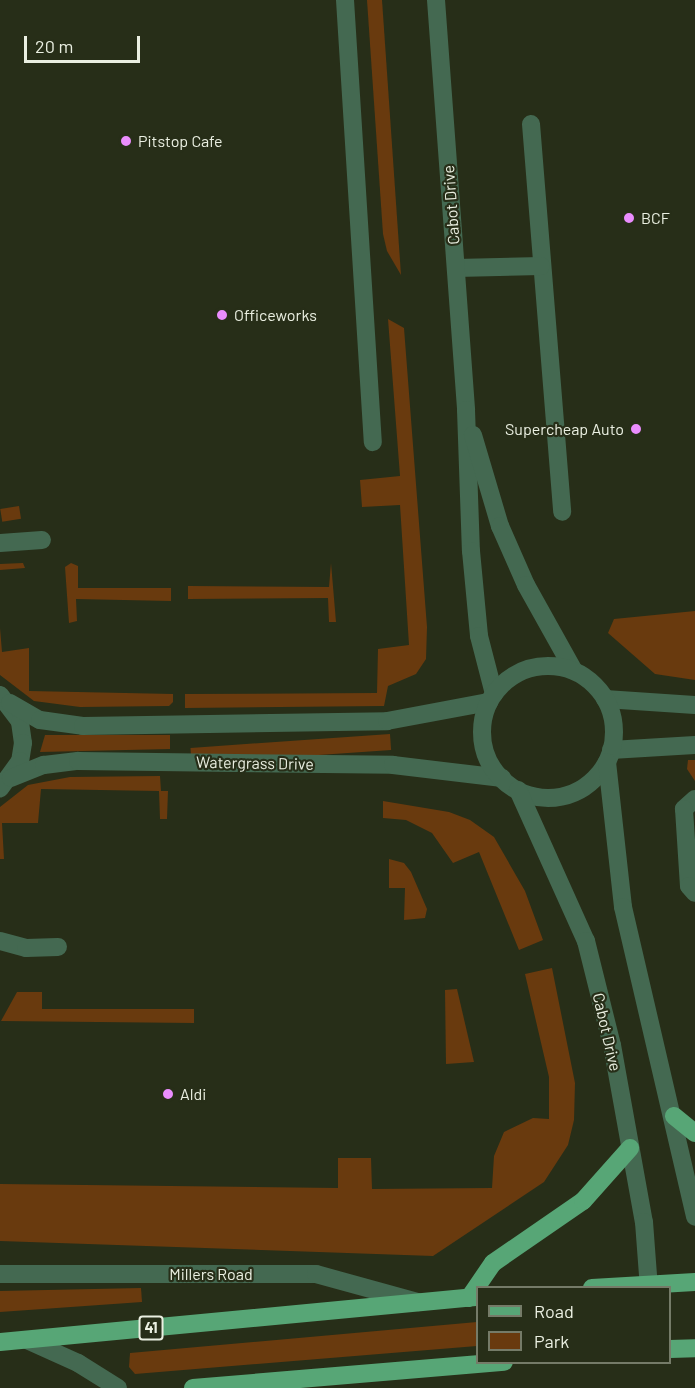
<!DOCTYPE html>
<style>
body{margin:0}
#map{position:relative;width:695px;height:1388px;overflow:hidden;background:#272e18;font-family:Barlow,sans-serif}
div>[style]{position:absolute}
[style*='--x']{left:calc(var(--x)*1px);top:calc(var(--y)*1px);width:calc(var(--w)*1px);rotate:calc(var(--a)*1deg)}
.green>*{inset:0;background:#693a0e;transform-origin:0 0}
.lane>*{height:18px;margin:-9px;padding:0 9px;transform-origin:9px;border-radius:9px;background:#446951}
.street>*{height:18px;margin:-9px;padding:0 9px;transform-origin:9px;border-radius:9px;background:#446951}
.street>.ring{margin:-9px;padding:0;box-sizing:content-box;background:none;border:18px solid #446951;border-radius:50%}
.primary>*{height:18px;margin:-9px;padding:0 9px;transform-origin:9px;border-radius:9px;background:#57a676}
.dots>*{width:16px;height:16px;translate:-50% -50%;box-sizing:border-box;border:3px solid #272e18;border-radius:50%}
span{translate:-50% -50%;white-space:nowrap;text-align:center;line-height:1.15;-webkit-text-stroke:4.5px #272e18;paint-order:stroke}
.shield-label span{padding:2px 4px;background:#272e18;border:2px solid;border-radius:4px;-webkit-text-stroke-width:0}
.shield-label{font-size:15px;color:#eaefe1;font-weight:700}
.poi-label{font-size:16px;color:#eaefe1}
.left{translate:0 -50%;text-align:left}
.right{translate:-100% -50%;text-align:right}
.street-label{font-size:16px;color:#eaefe1}
.legend{position:absolute;left:476px;top:1286px;width:195px;height:78px;box-sizing:border-box;background:#272e18;border:2px solid #757b68;margin:0;padding:8px 10px;list-style:none;font-size:18px;color:#eaefe1}
.legend li{display:flex;align-items:center;gap:12px;height:30px}
.legend b{width:30px;border:2px solid #757b68}
.scale{position:absolute;left:24px;top:36px;width:116px;height:27px;box-sizing:border-box;border:3px solid #eaefe1;border-top:0;padding-left:8px;font-size:18px;line-height:21px;white-space:nowrap;color:#eaefe1;-webkit-text-stroke:4px #272e18;paint-order:stroke}
</style>
<div id="map">
<div class="green">
<div style="clip-path:polygon(367px 0,382px 0,401px 275px,387px 251px,383px 234px)"></div>
<div style="clip-path:polygon(388px 319px,404px 328px,427px 627px,426px 659px,416px 674px,388px 686px,384px 706px,185px 708px,185px 694px,377px 693px,378px 649px,409px 645px,400px 505px,362px 507px,360px 480px,400px 476px)"></div>
<div style="left:19px;top:506px;width:13px;height:19px;rotate:81deg"></div>
<div style="clip-path:polygon(23px 563px,25px 568px,0 570px,0 564px)"></div>
<div style="clip-path:polygon(71px 563px,78px 566px,78px 588px,171px 588px,171px 601px,76px 599px,77px 621px,69px 623px,65px 567px)"></div>
<div style="clip-path:polygon(331px 563px,336px 622px,329px 622px,328px 598px,188px 599px,188px 586px,329px 587px)"></div>
<div style="clip-path:polygon(695px 611px,695px 680px,655px 674px,608px 633px,614px 619px)"></div>
<div style="clip-path:polygon(0 628px,2px 652px,29px 648px,29px 691px,173px 694px,173px 702px,169px 706px,80px 707px,34px 701px,0 675px)"></div>
<div style="left:390px;top:734px;width:16px;height:200px;rotate:86deg"></div>
<div style="clip-path:polygon(45px 735px,170px 735px,170px 749px,40px 752px)"></div>
<div style="clip-path:polygon(688px 760px,695px 760px,695px 781px,687px 769px)"></div>
<div style="clip-path:polygon(160px 776px,161px 791px,168px 791px,167px 819px,160px 819px,159px 791px,41px 789px,38px 823px,2px 823px,4px 859px,0 859px,0 807px,28px 785px,70px 777px)"></div>
<div style="clip-path:polygon(383px 801px,449px 812px,470px 820px,494px 837px,525px 891px,543px 940px,519px 950px,479px 852px,453px 863px,432px 833px,406px 820px,383px 818px)"></div>
<div style="clip-path:polygon(389px 859px,404px 863px,411px 872px,427px 909px,425px 918px,404px 920px,405px 888px,389px 888px)"></div>
<div style="clip-path:polygon(552px 968px,575px 1083px,574px 1120px,568px 1145px,544px 1182px,433px 1256px,0 1241px,0 1184px,338px 1188px,338px 1158px,371px 1158px,372px 1189px,492px 1188px,494px 1156px,504px 1132px,533px 1118px,549px 1119px,549px 1077px,525px 974px)"></div>
<div style="clip-path:polygon(457px 989px,474px 1062px,446px 1064px,445px 990px)"></div>
<div style="clip-path:polygon(17px 992px,42px 992px,42px 1009px,194px 1009px,194px 1023px,1px 1021px)"></div>
<div style="clip-path:polygon(141px 1288px,142px 1302px,0 1312px,0 1291px)"></div>
<div style="clip-path:polygon(477px 1322px,477px 1346px,135px 1374px,129px 1367px,130px 1353px)"></div>
</div>
<div class="lane">
<div style="--x:345;--y:0;--w:443;--a:86.4"></div>
<div style="--x:531;--y:124;--w:389;--a:85.4"></div>
<div style="--x:456;--y:268;--w:85;--a:-1.3"></div>
<div style="--x:0;--y:543;--w:42;--a:-4.1"></div>
<div style="--x:0;--y:695;--w:34;--a:53"></div>
<div style="--x:20;--y:722;--w:21;--a:82"></div>
<div style="--x:23;--y:743;--w:18;--a:99"></div>
<div style="--x:20;--y:761;--w:34;--a:126"></div>
<div style="--x:605;--y:699;--w:90;--a:3.8"></div>
<div style="--x:10;--y:703;--w:34;--a:30"></div>
<div style="--x:40;--y:720;--w:43;--a:7.9"></div>
<div style="--x:83;--y:726;--w:304;--a:-0.9"></div>
<div style="--x:387;--y:721;--w:104;--a:-10.6"></div>
<div style="--x:611;--y:750;--w:84;--a:-3.4"></div>
<div style="--x:11;--y:778;--w:35;--a:-22"></div>
<div style="--x:44;--y:765;--w:34;--a:-7"></div>
<div style="--x:78;--y:761;--w:315;--a:0.7"></div>
<div style="--x:393;--y:765;--w:110;--a:6.8"></div>
<div style="--x:695;--y:799;--w:15;--a:138"></div>
<div style="--x:684;--y:809;--w:77;--a:86.3"></div>
<div style="--x:689;--y:886;--w:9;--a:49"></div>
<div style="--x:0;--y:941;--w:27;--a:15"></div>
<div style="--x:26;--y:948;--w:32;--a:-2"></div>
</div>
<div class="street">
<div style="--x:436;--y:0;--w:411;--a:85.8"></div>
<div style="--x:466;--y:410;--w:141;--a:88"></div>
<div style="--x:471;--y:551;--w:85;--a:84.6"></div>
<div style="--x:479;--y:636;--w:60;--a:75.5"></div>
<div style="--x:473;--y:435;--w:95;--a:73.5"></div>
<div style="--x:500;--y:526;--w:64;--a:66.2"></div>
<div style="--x:526;--y:585;--w:98;--a:60.8"></div>
<div class="ring" style="left:482px;top:666px;width:114px;height:114px"></div>
<div style="--x:607;--y:762;--w:146;--a:83.7"></div>
<div style="--x:623;--y:907;--w:318;--a:76.9"></div>
<div style="--x:518;--y:790;--w:166;--a:65.8"></div>
<div style="--x:586;--y:941;--w:107;--a:76"></div>
<div style="--x:612;--y:1045;--w:180;--a:79.8"></div>
<div style="--x:644;--y:1222;--w:66;--a:85.7"></div>
<div style="--x:0;--y:1274;--w:316;--a:0"></div>
<div style="--x:316;--y:1274;--w:106;--a:15.4"></div>
<div style="--x:27;--y:1340;--w:56;--a:24.3"></div>
<div style="--x:78;--y:1363;--w:47;--a:32"></div>
</div>
<div class="primary">
<div style="--x:674;--y:1116;--w:27;--a:39"></div>
<div style="--x:592;--y:1288;--w:103;--a:-3.3"></div>
<div style="--x:469;--y:1298;--w:42;--a:-55.6"></div>
<div style="--x:493;--y:1263;--w:109;--a:-34.6"></div>
<div style="--x:583;--y:1201;--w:71;--a:-48.4"></div>
<div style="--x:0;--y:1342;--w:480;--a:-5.4"></div>
<div style="--x:670;--y:1349;--w:25;--a:-2"></div>
<div style="--x:193;--y:1388;--w:312;--a:-4.8"></div>
</div>
<div class="dots">
<div style="left:126px;top:141px;background:#ea8dfd"></div>
<div style="left:629px;top:218px;background:#ea8dfd"></div>
<div style="left:222px;top:315px;background:#ea8dfd"></div>
<div style="left:636px;top:429px;background:#ea8dfd"></div>
<div style="left:168px;top:1094px;background:#ea8dfd"></div>
</div>
<div class="shield-label">
<span style="left:151px;top:1328px">41</span>
</div>
<div class="poi-label">
<span class="left" style="left:138px;top:141px">Pitstop Cafe</span>
<span class="left" style="left:641px;top:218px">BCF</span>
<span class="left" style="left:234px;top:315px">Officeworks</span>
<span class="right" style="left:624px;top:429px">Supercheap Auto</span>
<span class="left" style="left:180px;top:1094px">Aldi</span>
</div>
<div class="street-label">
<span style="left:451px;top:205px;rotate:-94deg">Cabot Drive</span>
<span style="left:255px;top:763px;rotate:1deg">Watergrass Drive</span>
<span style="left:607px;top:1032px;rotate:77deg">Cabot Drive</span>
<span style="left:211px;top:1274px">Millers Road</span>
</div>
<ul class="legend">
<li><b style="height:8px;background:#57a676"></b>Road</li>
<li><b style="height:16px;background:#693a0e"></b>Park</li>
</ul>
<div class="scale">20 m</div>
</div>
